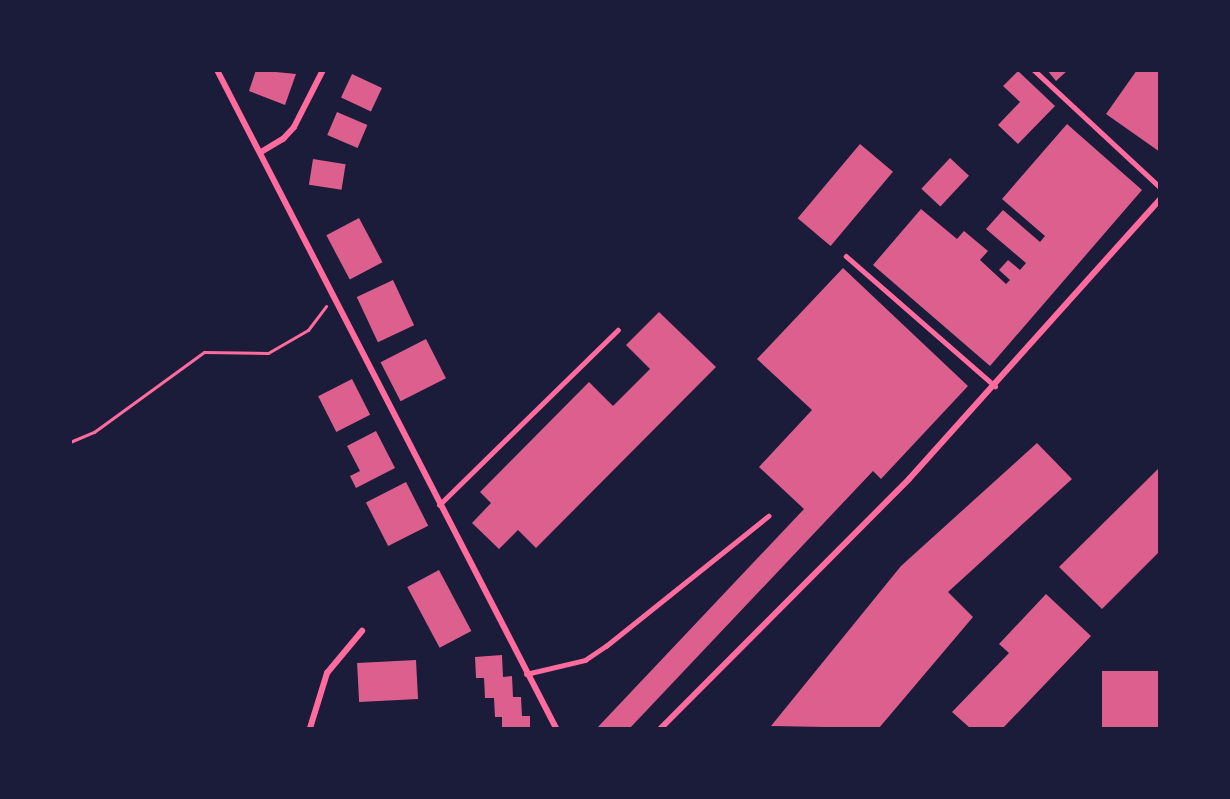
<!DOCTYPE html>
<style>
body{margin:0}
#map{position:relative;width:1230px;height:799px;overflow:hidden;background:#1b1b3a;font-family:Ubuntu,sans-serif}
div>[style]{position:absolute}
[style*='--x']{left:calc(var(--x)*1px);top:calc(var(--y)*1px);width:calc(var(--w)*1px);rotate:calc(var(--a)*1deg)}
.building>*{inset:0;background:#dd5f8e;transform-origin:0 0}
.path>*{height:3px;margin:-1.5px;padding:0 1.5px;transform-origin:1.5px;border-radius:1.5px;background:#ff6b9d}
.service>*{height:4.5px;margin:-2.25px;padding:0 2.25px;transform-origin:2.25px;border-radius:2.25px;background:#ff6b9d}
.minor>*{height:6px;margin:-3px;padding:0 3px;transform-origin:3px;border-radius:3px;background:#ff6b9d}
span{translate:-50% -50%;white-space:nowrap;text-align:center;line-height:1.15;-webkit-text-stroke:4.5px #1b1b3a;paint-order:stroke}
.frame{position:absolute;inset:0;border:72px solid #1b1b3a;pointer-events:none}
</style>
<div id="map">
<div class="building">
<div style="clip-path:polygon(256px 70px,296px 74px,285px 105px,249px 91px)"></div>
<div style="clip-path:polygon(1047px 70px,1068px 70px,1056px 81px)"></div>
<div style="clip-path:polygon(1137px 70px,1160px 70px,1160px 152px,1106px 114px)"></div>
<div style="clip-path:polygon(1018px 71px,1055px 106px,1018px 144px,998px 125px,1020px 102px,1003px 86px)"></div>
<div style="left:352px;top:74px;width:33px;height:26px;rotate:25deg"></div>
<div style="left:337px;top:112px;width:33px;height:25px;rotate:23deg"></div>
<div style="clip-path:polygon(1067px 124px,1142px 190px,990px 366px,873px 265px,921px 209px,957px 239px,964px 231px,988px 251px,980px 260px,1006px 284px,1010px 280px,999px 270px,1008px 260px,1020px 270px,1026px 263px,986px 229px,1003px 210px,1040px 242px,1045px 236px,1002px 199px)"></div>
<div style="left:860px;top:144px;width:43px;height:97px;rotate:40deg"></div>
<div style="left:950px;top:158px;width:26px;height:42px;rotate:43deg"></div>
<div style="left:313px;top:159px;width:33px;height:26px;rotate:9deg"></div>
<div style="left:359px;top:218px;width:50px;height:37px;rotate:62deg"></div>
<div style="clip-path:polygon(843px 268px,968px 386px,881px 479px,873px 471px,630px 728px,597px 728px,804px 509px,759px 467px,812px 410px,757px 359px)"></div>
<div style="left:393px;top:280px;width:50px;height:40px;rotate:65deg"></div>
<div style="clip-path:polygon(659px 312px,716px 367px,536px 548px,518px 530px,499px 549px,472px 523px,491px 503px,480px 492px,589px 382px,613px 406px,650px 369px,626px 345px)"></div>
<div style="left:426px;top:339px;width:44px;height:51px;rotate:63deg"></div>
<div style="left:352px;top:379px;width:40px;height:38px;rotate:63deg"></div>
<div style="clip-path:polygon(376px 431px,395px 468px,356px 488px,350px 476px,360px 471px,347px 446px)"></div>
<div style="clip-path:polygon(1037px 443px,1072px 479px,948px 592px,973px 617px,879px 728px,771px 726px,901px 566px)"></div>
<div style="clip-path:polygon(1160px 467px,1160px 551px,1102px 609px,1059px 567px)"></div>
<div style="left:406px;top:482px;width:49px;height:45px;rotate:63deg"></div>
<div style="left:439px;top:570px;width:69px;height:36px;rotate:62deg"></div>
<div style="clip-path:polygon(1046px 594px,1091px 636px,1003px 728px,970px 728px,952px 712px,1009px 653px,999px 644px)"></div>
<div style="clip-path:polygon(502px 655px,503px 677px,512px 676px,513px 697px,521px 697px,522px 716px,530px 716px,530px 728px,502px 728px,502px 717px,495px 717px,494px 698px,485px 698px,484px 678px,476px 678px,475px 657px)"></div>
<div style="left:416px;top:660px;width:39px;height:59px;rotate:87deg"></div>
<div style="left:1102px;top:671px;width:58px;height:57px"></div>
</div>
<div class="path">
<div style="--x:70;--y:442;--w:26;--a:-23"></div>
<div style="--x:94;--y:432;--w:136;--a:-36"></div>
<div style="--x:204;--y:352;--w:64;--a:0.9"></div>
<div style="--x:268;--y:353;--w:46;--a:-29.9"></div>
<div style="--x:308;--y:330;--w:30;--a:-53"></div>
</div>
<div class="service">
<div style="--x:1034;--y:70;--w:172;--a:42.9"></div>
<div style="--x:846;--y:256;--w:198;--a:41.1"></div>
<div style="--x:439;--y:505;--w:250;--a:-44.4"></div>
<div style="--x:526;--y:674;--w:61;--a:-13.3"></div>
<div style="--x:585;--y:660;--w:25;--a:-34"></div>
<div style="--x:606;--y:646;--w:208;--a:-38.7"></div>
</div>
<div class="minor">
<div style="--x:217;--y:70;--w:740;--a:62.74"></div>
<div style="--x:261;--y:152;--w:26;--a:-31"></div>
<div style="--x:283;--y:139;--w:16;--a:-47"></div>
<div style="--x:294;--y:127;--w:64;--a:-63"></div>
<div style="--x:310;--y:728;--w:58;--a:-72.8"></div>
<div style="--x:327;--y:673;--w:55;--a:-50.2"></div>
<div style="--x:661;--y:728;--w:351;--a:-45.1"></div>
<div style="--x:909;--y:479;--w:376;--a:-48.1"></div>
</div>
<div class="frame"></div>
</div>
